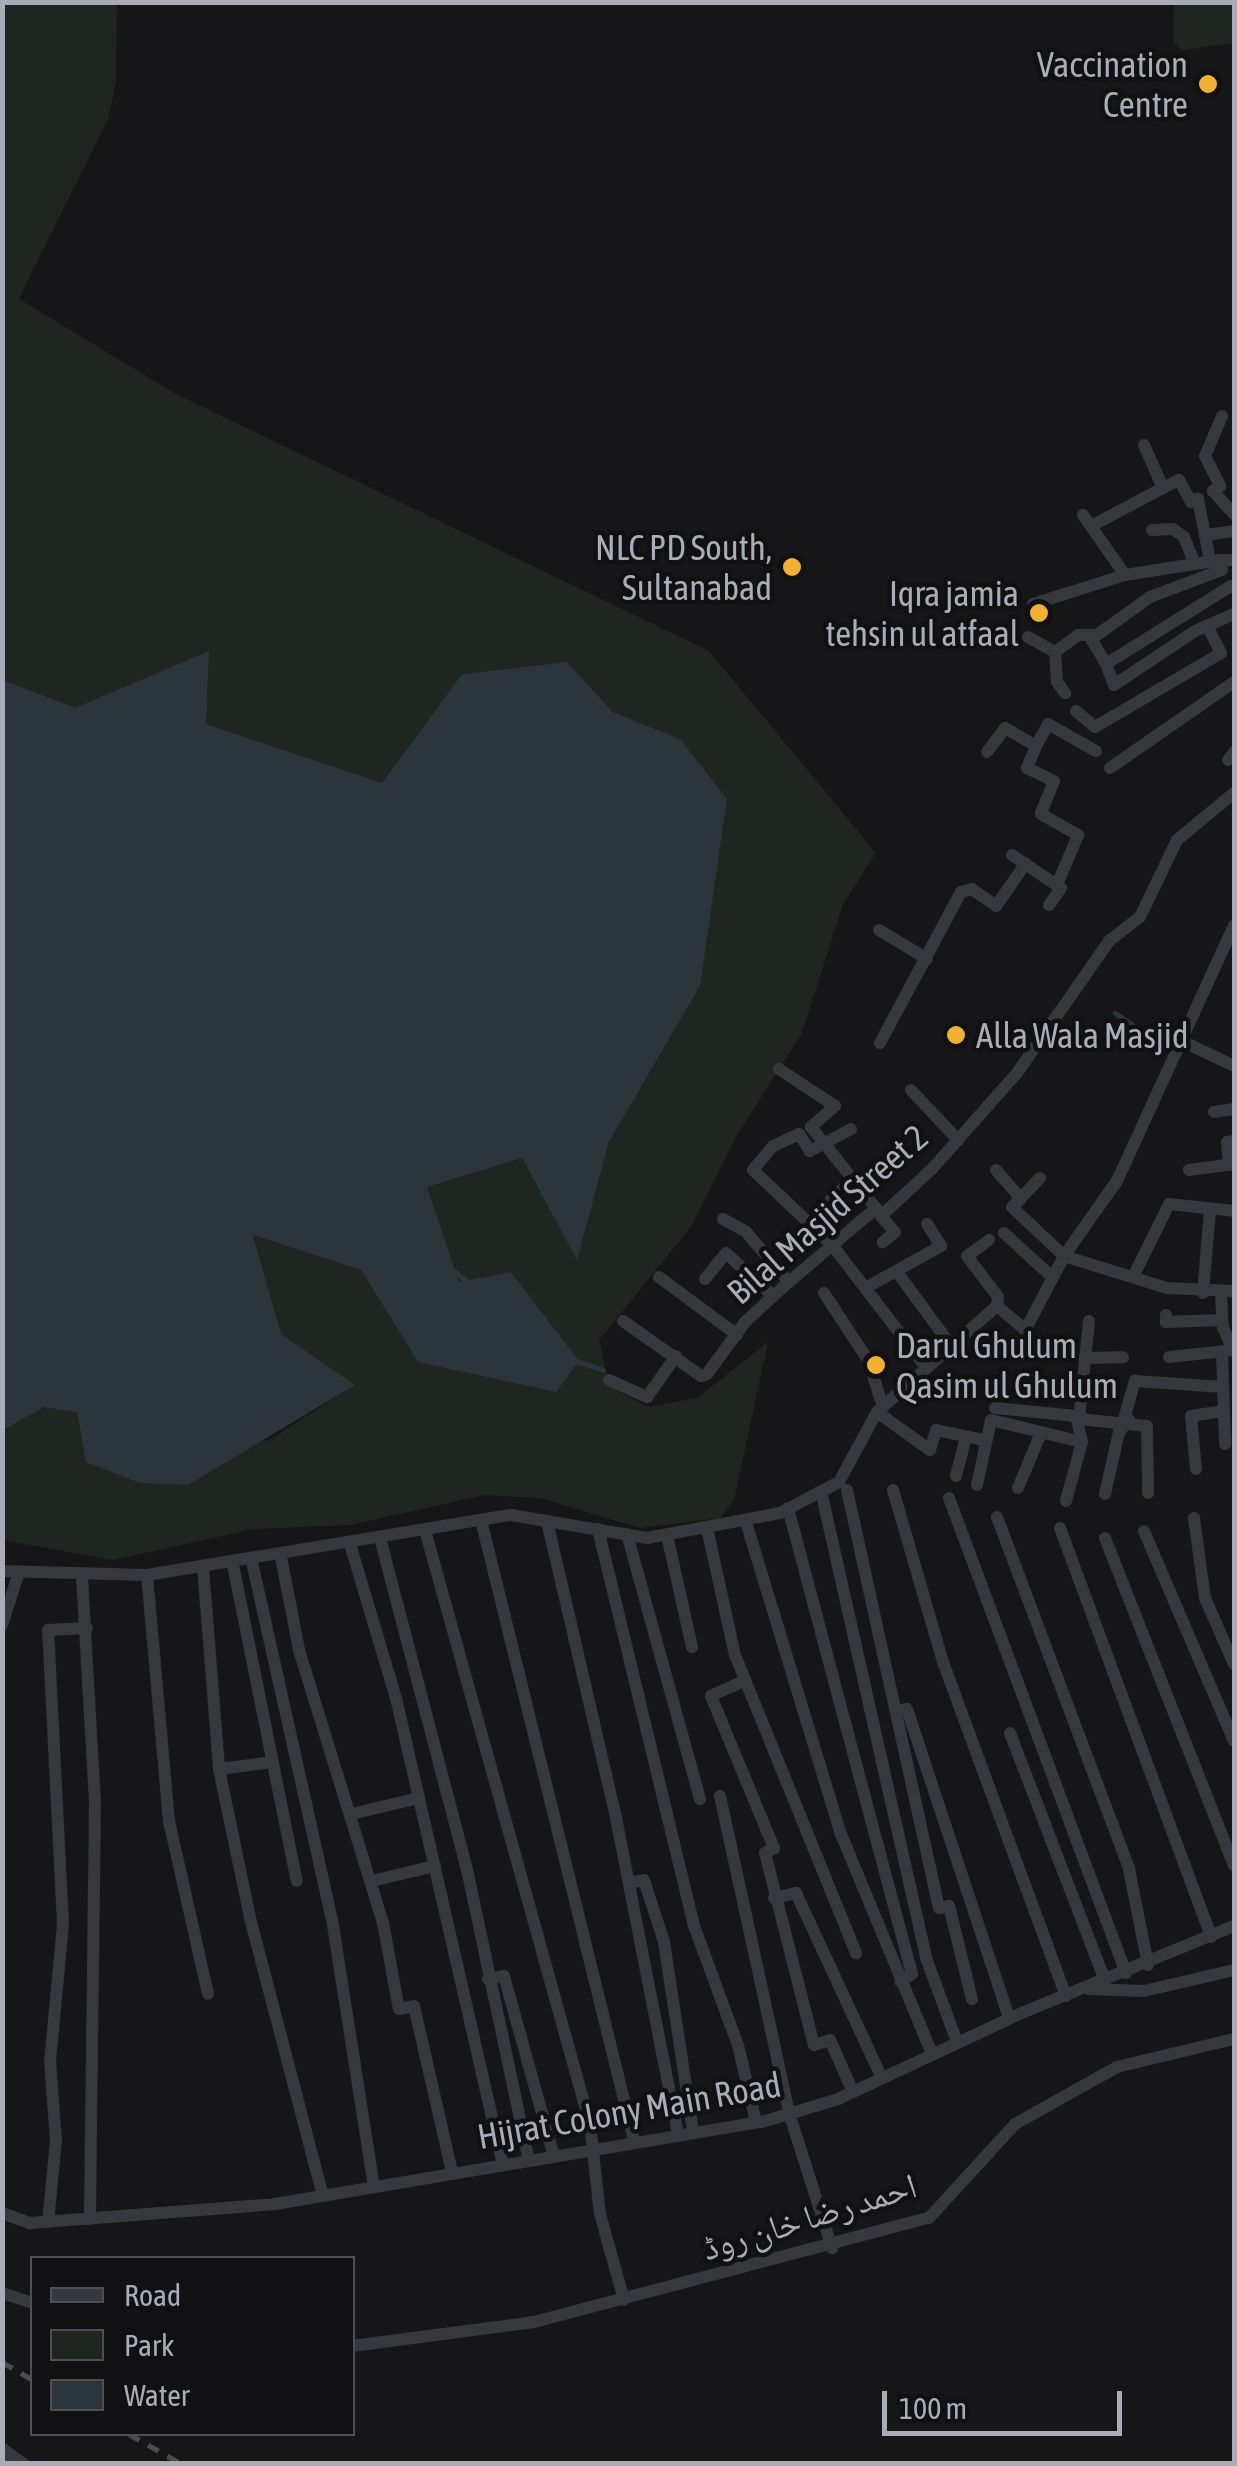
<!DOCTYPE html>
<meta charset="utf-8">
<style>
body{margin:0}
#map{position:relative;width:1237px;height:2466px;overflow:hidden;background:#161618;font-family:"Asap Condensed","Noto Naskh Arabic",sans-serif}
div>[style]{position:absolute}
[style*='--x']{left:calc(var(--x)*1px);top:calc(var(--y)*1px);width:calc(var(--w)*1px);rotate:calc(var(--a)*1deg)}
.green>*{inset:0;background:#1e261f}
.water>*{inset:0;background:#2c353c}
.stream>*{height:5px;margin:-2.5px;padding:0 2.5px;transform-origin:2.5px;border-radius:2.5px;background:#2c353c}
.minor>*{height:12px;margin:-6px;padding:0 6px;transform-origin:6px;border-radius:6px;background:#37383d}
.tertiary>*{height:15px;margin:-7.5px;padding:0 7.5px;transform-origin:7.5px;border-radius:7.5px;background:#37383d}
.rail>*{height:5px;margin-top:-2.5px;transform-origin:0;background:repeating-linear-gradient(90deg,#4a4c52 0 12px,transparent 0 22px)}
.dots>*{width:28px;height:28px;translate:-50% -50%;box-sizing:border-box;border:5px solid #111113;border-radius:50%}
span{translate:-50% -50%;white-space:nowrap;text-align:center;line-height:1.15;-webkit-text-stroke:9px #111113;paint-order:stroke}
.poi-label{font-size:35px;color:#a8adb8}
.right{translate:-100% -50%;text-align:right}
.left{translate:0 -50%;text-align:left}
.street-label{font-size:35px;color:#a8adb8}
.frame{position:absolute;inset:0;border:5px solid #a8adb8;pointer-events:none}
.legend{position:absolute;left:30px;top:2256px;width:325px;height:180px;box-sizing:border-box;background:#111113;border:2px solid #4d4f55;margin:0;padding:12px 18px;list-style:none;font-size:30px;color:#a8adb8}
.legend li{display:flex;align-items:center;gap:20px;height:50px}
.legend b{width:50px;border:2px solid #4d4f55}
.scale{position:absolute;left:882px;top:2391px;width:240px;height:45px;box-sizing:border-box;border:5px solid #a8adb8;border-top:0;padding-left:12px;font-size:30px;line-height:35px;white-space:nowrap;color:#a8adb8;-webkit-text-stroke:8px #111113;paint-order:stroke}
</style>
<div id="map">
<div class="green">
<div style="clip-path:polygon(3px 3px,117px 3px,116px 83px,108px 119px,19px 299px,176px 394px,709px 651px,876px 853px,843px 904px,802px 1033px,736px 1137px,691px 1227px,599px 1340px,610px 1387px,648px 1407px,697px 1398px,768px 1342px,734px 1500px,720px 1518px,640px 1528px,540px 1498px,485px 1495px,350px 1525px,254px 1529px,113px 1560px,3px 1540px,2px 1430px,44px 1406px,268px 1441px,354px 1385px,280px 1334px,253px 1234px,361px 1270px,418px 1362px,459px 1282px,427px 1187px,522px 1158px,577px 1259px,609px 1142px,700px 986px,680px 739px,613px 712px,567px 662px,462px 674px,382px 783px,205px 724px,208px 652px,75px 709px,3px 680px)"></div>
<div style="clip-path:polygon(1174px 3px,1234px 3px,1234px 43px,1182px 50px,1173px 41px)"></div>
</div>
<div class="water">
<div style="clip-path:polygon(209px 651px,206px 724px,382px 783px,462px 674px,567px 662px,613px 712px,680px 739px,727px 799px,700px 986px,609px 1142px,577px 1260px,522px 1158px,427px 1187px,459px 1282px,511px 1272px,579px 1361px,556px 1392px,418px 1362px,361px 1270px,253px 1235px,281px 1334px,355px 1385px,188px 1485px,140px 1483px,86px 1462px,77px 1412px,44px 1407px,3px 1430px,3px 680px,75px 708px)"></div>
</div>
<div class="stream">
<div style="--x:1115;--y:1013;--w:29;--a:34"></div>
<div style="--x:453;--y:1270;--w:23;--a:40"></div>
<div style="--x:576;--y:1361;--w:28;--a:18"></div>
</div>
<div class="minor">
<div style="--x:1222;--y:416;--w:43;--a:113"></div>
<div style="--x:1205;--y:456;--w:34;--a:63"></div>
<div style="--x:1220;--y:486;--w:9;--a:144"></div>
<div style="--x:1213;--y:491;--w:31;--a:48"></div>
<div style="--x:1163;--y:488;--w:18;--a:-27"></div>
<div style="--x:1179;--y:480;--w:25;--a:61"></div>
<div style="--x:1191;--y:502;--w:8;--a:-23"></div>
<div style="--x:1198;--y:499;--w:63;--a:79"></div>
<div style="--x:1083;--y:515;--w:73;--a:55"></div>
<div style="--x:1093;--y:525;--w:79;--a:-27.9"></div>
<div style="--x:1163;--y:488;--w:47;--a:-113.8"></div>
<div style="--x:1152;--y:530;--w:21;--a:-3"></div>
<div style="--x:1173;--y:529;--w:14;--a:36"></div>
<div style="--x:1184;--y:537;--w:29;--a:68"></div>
<div style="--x:1205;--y:535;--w:28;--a:-8"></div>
<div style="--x:1033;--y:604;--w:96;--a:-17.5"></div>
<div style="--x:1125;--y:575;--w:96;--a:-9"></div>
<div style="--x:1028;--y:637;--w:31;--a:29"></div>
<div style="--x:1055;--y:652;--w:29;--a:-36"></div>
<div style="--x:1078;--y:635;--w:19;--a:0"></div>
<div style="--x:1097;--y:635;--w:65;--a:-35.6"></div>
<div style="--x:1150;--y:597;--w:77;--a:-20.6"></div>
<div style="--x:1222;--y:570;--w:10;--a:-101"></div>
<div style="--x:1220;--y:560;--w:14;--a:0"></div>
<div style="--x:1090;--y:637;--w:31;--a:59"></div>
<div style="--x:1106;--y:664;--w:147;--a:-32"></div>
<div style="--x:1055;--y:652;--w:30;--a:86"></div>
<div style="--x:1057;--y:682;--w:14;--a:54"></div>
<div style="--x:1106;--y:664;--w:22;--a:69"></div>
<div style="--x:1114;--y:685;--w:97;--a:-33.7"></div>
<div style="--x:1195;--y:631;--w:43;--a:-23.6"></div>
<div style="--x:1076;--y:711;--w:25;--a:40"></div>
<div style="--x:1095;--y:727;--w:146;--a:-30.4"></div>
<div style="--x:1221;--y:653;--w:31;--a:-117"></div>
<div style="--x:1036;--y:746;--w:24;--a:112"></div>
<div style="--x:1027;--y:768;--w:30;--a:26"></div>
<div style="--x:1054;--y:781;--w:35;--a:112"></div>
<div style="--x:1041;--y:814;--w:43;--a:29.6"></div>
<div style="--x:1078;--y:835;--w:54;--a:112.8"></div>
<div style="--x:987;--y:752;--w:30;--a:-53"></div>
<div style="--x:1005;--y:728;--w:36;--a:30"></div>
<div style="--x:1036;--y:746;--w:25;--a:-61"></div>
<div style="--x:1048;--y:724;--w:55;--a:29.4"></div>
<div style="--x:1228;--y:760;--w:10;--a:-53"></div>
<div style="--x:1110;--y:768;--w:151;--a:-34.7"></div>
<div style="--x:1012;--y:855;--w:59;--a:34"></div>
<div style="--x:1061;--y:888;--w:21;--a:125"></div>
<div style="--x:879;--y:930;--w:56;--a:31.1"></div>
<div style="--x:1184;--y:1042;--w:53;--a:25.6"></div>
<div style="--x:880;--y:1043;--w:171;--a:-61.8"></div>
<div style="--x:961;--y:892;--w:11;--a:-15"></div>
<div style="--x:972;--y:889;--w:29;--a:35"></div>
<div style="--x:996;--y:906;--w:52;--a:-55.1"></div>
<div style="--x:779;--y:1069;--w:67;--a:33.5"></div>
<div style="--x:835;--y:1106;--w:32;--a:139"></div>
<div style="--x:811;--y:1127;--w:104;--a:51.3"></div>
<div style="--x:911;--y:1090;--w:69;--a:46.8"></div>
<div style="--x:1214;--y:1112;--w:20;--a:-9"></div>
<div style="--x:851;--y:1129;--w:47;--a:151.8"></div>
<div style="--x:810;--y:1151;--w:20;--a:-123"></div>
<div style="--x:799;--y:1134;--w:29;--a:155"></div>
<div style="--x:773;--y:1146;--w:31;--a:130"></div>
<div style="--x:753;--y:1170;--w:109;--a:43.5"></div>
<div style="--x:832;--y:1245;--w:154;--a:52.4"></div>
<div style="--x:1229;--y:1165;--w:23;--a:-95"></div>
<div style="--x:1227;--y:1142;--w:7;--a:-8"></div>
<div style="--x:996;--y:1170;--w:38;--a:49"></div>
<div style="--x:1189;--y:1170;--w:45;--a:-7.6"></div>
<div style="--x:1040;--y:1178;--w:40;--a:134"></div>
<div style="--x:1012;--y:1207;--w:71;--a:43.3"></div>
<div style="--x:1064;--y:1256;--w:108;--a:17.3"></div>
<div style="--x:1167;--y:1288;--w:67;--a:2.6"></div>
<div style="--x:831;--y:1199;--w:30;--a:-42"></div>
<div style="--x:881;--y:1216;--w:21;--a:49"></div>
<div style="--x:895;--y:1232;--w:16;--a:140"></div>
<div style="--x:723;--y:1219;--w:26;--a:29"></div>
<div style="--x:746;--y:1232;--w:66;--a:49.3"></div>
<div style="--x:1004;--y:1233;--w:65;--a:42.5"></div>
<div style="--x:989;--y:1240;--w:27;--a:144"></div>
<div style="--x:967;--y:1256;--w:51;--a:52.9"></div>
<div style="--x:998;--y:1297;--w:9;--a:96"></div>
<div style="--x:897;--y:1272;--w:93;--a:53.7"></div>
<div style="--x:659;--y:1277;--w:97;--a:36.6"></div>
<div style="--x:1133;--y:1277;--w:81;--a:-63.7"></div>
<div style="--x:1169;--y:1204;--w:65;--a:6.1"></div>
<div style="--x:705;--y:1279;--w:33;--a:-51"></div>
<div style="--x:726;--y:1253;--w:64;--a:42.5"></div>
<div style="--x:867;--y:1287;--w:85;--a:-29"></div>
<div style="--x:941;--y:1246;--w:26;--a:-122"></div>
<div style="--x:824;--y:1293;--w:80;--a:56.7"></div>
<div style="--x:868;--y:1360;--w:49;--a:72.3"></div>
<div style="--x:1203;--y:1293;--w:84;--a:-85.2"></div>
<div style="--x:1221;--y:1294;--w:33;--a:87"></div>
<div style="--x:1223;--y:1327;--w:25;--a:67"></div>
<div style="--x:1166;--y:1315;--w:7;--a:90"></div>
<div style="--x:1166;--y:1322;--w:56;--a:-2"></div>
<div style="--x:623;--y:1321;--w:95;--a:35.2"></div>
<div style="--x:701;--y:1376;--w:6;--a:-18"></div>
<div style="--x:707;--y:1374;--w:64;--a:-53.8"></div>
<div style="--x:745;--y:1322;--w:52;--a:-42.6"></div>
<div style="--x:783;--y:1287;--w:122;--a:-40.3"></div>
<div style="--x:876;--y:1208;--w:9;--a:58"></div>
<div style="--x:881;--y:1216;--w:69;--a:-42.7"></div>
<div style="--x:932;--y:1169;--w:128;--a:-48.5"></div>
<div style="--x:1017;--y:1073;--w:161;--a:-55.1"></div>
<div style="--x:1109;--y:941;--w:39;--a:-38"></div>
<div style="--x:1140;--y:917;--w:85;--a:-64.3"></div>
<div style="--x:1177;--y:840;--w:74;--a:-39.5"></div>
<div style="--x:1089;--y:1321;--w:99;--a:95.8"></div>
<div style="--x:1079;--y:1419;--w:68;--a:5.9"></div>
<div style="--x:1147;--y:1426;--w:67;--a:89.1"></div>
<div style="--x:1222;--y:1352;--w:92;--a:88.1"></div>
<div style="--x:1169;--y:1357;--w:65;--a:-6.1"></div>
<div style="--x:1084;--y:1358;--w:39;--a:-1"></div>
<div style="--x:609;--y:1380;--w:42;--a:24.1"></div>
<div style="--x:647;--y:1397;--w:50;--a:-54.7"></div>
<div style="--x:995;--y:1408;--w:81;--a:5.6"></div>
<div style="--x:1076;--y:1416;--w:27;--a:77"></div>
<div style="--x:1082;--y:1442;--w:61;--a:105.2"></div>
<div style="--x:877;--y:1412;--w:65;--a:35.6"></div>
<div style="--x:930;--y:1450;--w:21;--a:-73"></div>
<div style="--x:936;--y:1430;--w:49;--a:11.8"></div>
<div style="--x:1124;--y:1419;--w:40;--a:-74"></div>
<div style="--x:1135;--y:1381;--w:88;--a:3.9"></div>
<div style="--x:1196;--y:1469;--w:53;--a:-95.4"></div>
<div style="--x:1191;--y:1416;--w:33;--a:-9"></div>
<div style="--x:956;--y:1476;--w:40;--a:-75.6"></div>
<div style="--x:977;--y:1485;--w:66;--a:-77.8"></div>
<div style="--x:991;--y:1420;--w:94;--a:13.6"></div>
<div style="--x:1018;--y:1488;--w:60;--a:-67.3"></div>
<div style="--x:847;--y:1490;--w:428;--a:77.6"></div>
<div style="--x:939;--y:1908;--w:10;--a:-11"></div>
<div style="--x:949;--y:1906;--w:96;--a:76.1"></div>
<div style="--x:893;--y:1490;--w:179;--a:73.8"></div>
<div style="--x:943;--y:1662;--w:356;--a:69.8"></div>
<div style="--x:821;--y:1491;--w:479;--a:77.3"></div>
<div style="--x:926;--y:1958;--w:90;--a:69.7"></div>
<div style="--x:1105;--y:1494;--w:64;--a:-77.3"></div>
<div style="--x:1119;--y:1432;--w:16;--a:-50"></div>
<div style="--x:949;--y:1498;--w:507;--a:69.56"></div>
<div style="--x:788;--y:1508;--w:482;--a:75.1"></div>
<div style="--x:912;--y:1974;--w:14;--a:146"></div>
<div style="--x:997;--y:1517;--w:376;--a:69.4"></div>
<div style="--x:1129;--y:1869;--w:98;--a:78.8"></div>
<div style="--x:1194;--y:1518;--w:81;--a:82.2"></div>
<div style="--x:1205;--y:1598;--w:72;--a:66.3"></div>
<div style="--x:481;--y:1520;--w:639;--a:76.14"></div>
<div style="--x:547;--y:1521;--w:305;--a:76.9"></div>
<div style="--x:616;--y:1818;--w:321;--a:78.9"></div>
<div style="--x:746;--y:1522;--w:326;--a:73.1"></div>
<div style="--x:841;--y:1834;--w:238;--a:67.5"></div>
<div style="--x:707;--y:1528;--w:130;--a:77.6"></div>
<div style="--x:735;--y:1655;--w:322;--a:67.9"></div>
<div style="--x:1060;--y:1528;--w:436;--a:69.7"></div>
<div style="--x:598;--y:1529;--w:405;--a:76.4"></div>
<div style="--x:693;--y:1923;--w:130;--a:69.8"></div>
<div style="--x:738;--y:2045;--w:79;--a:76.8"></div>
<div style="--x:425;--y:1530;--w:616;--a:74.48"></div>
<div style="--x:590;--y:2124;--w:91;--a:83.7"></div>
<div style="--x:600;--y:2214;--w:89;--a:74.4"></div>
<div style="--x:1144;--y:1531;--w:228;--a:66.8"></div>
<div style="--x:627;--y:1534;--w:275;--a:74.6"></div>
<div style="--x:667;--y:1535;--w:115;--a:77.4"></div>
<div style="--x:380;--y:1538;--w:347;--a:75.3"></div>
<div style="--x:468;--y:1874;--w:289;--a:78"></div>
<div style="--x:1105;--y:1538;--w:352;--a:68.5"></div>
<div style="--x:350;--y:1544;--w:161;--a:73.4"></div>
<div style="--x:396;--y:1698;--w:476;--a:77.1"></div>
<div style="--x:281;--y:1557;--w:95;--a:79"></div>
<div style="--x:299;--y:1650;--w:286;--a:72.9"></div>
<div style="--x:383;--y:1923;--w:87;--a:79.5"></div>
<div style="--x:399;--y:2009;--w:15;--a:-11"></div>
<div style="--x:414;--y:2006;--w:170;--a:77.1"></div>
<div style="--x:252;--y:1562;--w:366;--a:77.4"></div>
<div style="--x:332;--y:1919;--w:270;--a:81.1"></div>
<div style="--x:233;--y:1565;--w:322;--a:78.6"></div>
<div style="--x:203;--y:1568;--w:202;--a:85.4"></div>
<div style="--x:219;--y:1769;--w:152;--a:78.2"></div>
<div style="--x:250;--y:1918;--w:287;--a:75.3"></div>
<div style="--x:2;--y:1571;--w:145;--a:1.6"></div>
<div style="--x:147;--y:1575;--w:369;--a:-9.4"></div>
<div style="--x:511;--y:1515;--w:138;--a:9.6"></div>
<div style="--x:647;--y:1538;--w:135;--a:-10.6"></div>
<div style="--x:780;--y:1513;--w:67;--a:-27.7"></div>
<div style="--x:839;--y:1482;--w:80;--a:-61.5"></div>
<div style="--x:877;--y:1412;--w:160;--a:-41.5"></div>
<div style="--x:997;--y:1306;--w:35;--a:40"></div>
<div style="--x:1024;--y:1329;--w:6;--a:-45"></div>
<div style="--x:1028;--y:1325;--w:78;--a:-62.4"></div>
<div style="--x:1064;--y:1256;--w:92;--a:-54.8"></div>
<div style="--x:1117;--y:1181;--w:281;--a:-65.4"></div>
<div style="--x:147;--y:1575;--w:247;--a:84.9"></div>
<div style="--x:169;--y:1821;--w:177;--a:77.3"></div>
<div style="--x:82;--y:1577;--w:226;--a:86.7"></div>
<div style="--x:95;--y:1803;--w:416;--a:90.7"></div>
<div style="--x:2;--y:1625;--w:56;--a:-72.2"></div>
<div style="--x:744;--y:1681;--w:36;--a:156"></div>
<div style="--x:711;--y:1696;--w:165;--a:67.5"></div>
<div style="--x:774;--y:1848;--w:10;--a:151"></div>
<div style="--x:765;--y:1853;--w:198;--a:75.7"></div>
<div style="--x:814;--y:2045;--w:17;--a:-17"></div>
<div style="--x:830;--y:2040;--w:57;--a:66.1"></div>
<div style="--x:897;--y:1711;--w:10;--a:-11"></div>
<div style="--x:907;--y:1709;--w:325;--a:71.7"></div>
<div style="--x:1010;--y:1733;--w:266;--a:69"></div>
<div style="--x:219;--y:1769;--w:54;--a:-7.4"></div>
<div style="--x:720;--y:1796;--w:324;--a:77.7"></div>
<div style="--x:789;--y:2113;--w:142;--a:72.3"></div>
<div style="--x:351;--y:1814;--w:70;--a:-13.2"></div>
<div style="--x:372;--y:1881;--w:65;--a:-13.4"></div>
<div style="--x:629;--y:1883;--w:15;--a:-11"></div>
<div style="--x:644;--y:1880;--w:65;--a:72.1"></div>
<div style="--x:664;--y:1942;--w:191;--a:81.3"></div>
<div style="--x:774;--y:1898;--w:23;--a:-13"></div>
<div style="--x:796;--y:1893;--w:204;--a:65.1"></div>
<div style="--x:488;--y:1979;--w:16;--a:-11"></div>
<div style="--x:504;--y:1976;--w:184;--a:74.5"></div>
<div style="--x:1089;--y:1989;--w:55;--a:2.1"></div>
<div style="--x:1144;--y:1991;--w:92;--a:-13.1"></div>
<div style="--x:2;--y:2213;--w:30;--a:20"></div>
<div style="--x:30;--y:2223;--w:246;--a:-4.4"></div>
<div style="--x:275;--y:2204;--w:494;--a:-9.6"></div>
<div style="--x:762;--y:2122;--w:79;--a:-16.8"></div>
<div style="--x:838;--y:2099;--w:205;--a:-25.1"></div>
<div style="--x:1024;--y:2012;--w:227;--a:-22.3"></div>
<div style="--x:48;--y:2222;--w:81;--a:-84.4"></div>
<div style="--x:56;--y:2141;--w:79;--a:-94.3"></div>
<div style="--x:50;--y:2062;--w:139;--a:-84.6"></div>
<div style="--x:63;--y:1924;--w:294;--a:-92.9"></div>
<div style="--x:48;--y:1630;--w:39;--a:-3"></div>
<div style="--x:2;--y:2293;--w:32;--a:18"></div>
<div style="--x:352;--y:2346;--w:184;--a:-7.5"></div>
<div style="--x:534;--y:2322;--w:408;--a:-14.8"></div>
<div style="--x:929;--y:2218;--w:127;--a:-47.5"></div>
<div style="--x:1015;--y:2124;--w:117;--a:-29.2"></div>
<div style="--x:1117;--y:2067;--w:120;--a:-13.5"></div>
</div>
<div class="tertiary">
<div style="--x:2;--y:2450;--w:24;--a:36"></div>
</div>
<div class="rail">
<div style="--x:2;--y:2362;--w:34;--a:30"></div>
<div style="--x:129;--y:2434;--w:61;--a:29.5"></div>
</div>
<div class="dots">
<div style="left:1208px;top:84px;background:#f2b134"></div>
<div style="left:792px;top:567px;background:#f2b134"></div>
<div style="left:1039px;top:613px;background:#f2b134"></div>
<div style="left:956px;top:1035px;background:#f2b134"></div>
<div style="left:876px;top:1365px;background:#f2b134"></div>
</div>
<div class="poi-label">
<span class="right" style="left:1188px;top:84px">Vaccination<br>Centre</span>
<span class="right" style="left:772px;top:567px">NLC PD South,<br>Sultanabad</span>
<span class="right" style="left:1019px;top:613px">Iqra jamia<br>tehsin ul atfaal</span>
<span class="left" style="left:976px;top:1035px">Alla Wala Masjid</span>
<span class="left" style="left:896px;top:1365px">Darul Ghulum<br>Qasim ul Ghulum</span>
</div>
<div class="street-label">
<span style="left:827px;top:1214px;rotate:-41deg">Bilal Masjid Street 2</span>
<span style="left:629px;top:2110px;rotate:-10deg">Hijrat Colony Main Road</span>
<span style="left:809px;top:2216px;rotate:-17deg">احمد رضا خان روڈ</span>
</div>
<div class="frame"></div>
<ul class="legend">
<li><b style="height:12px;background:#37383d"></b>Road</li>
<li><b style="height:28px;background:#1e261f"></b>Park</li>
<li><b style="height:28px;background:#2c353c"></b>Water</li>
</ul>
<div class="scale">100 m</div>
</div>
